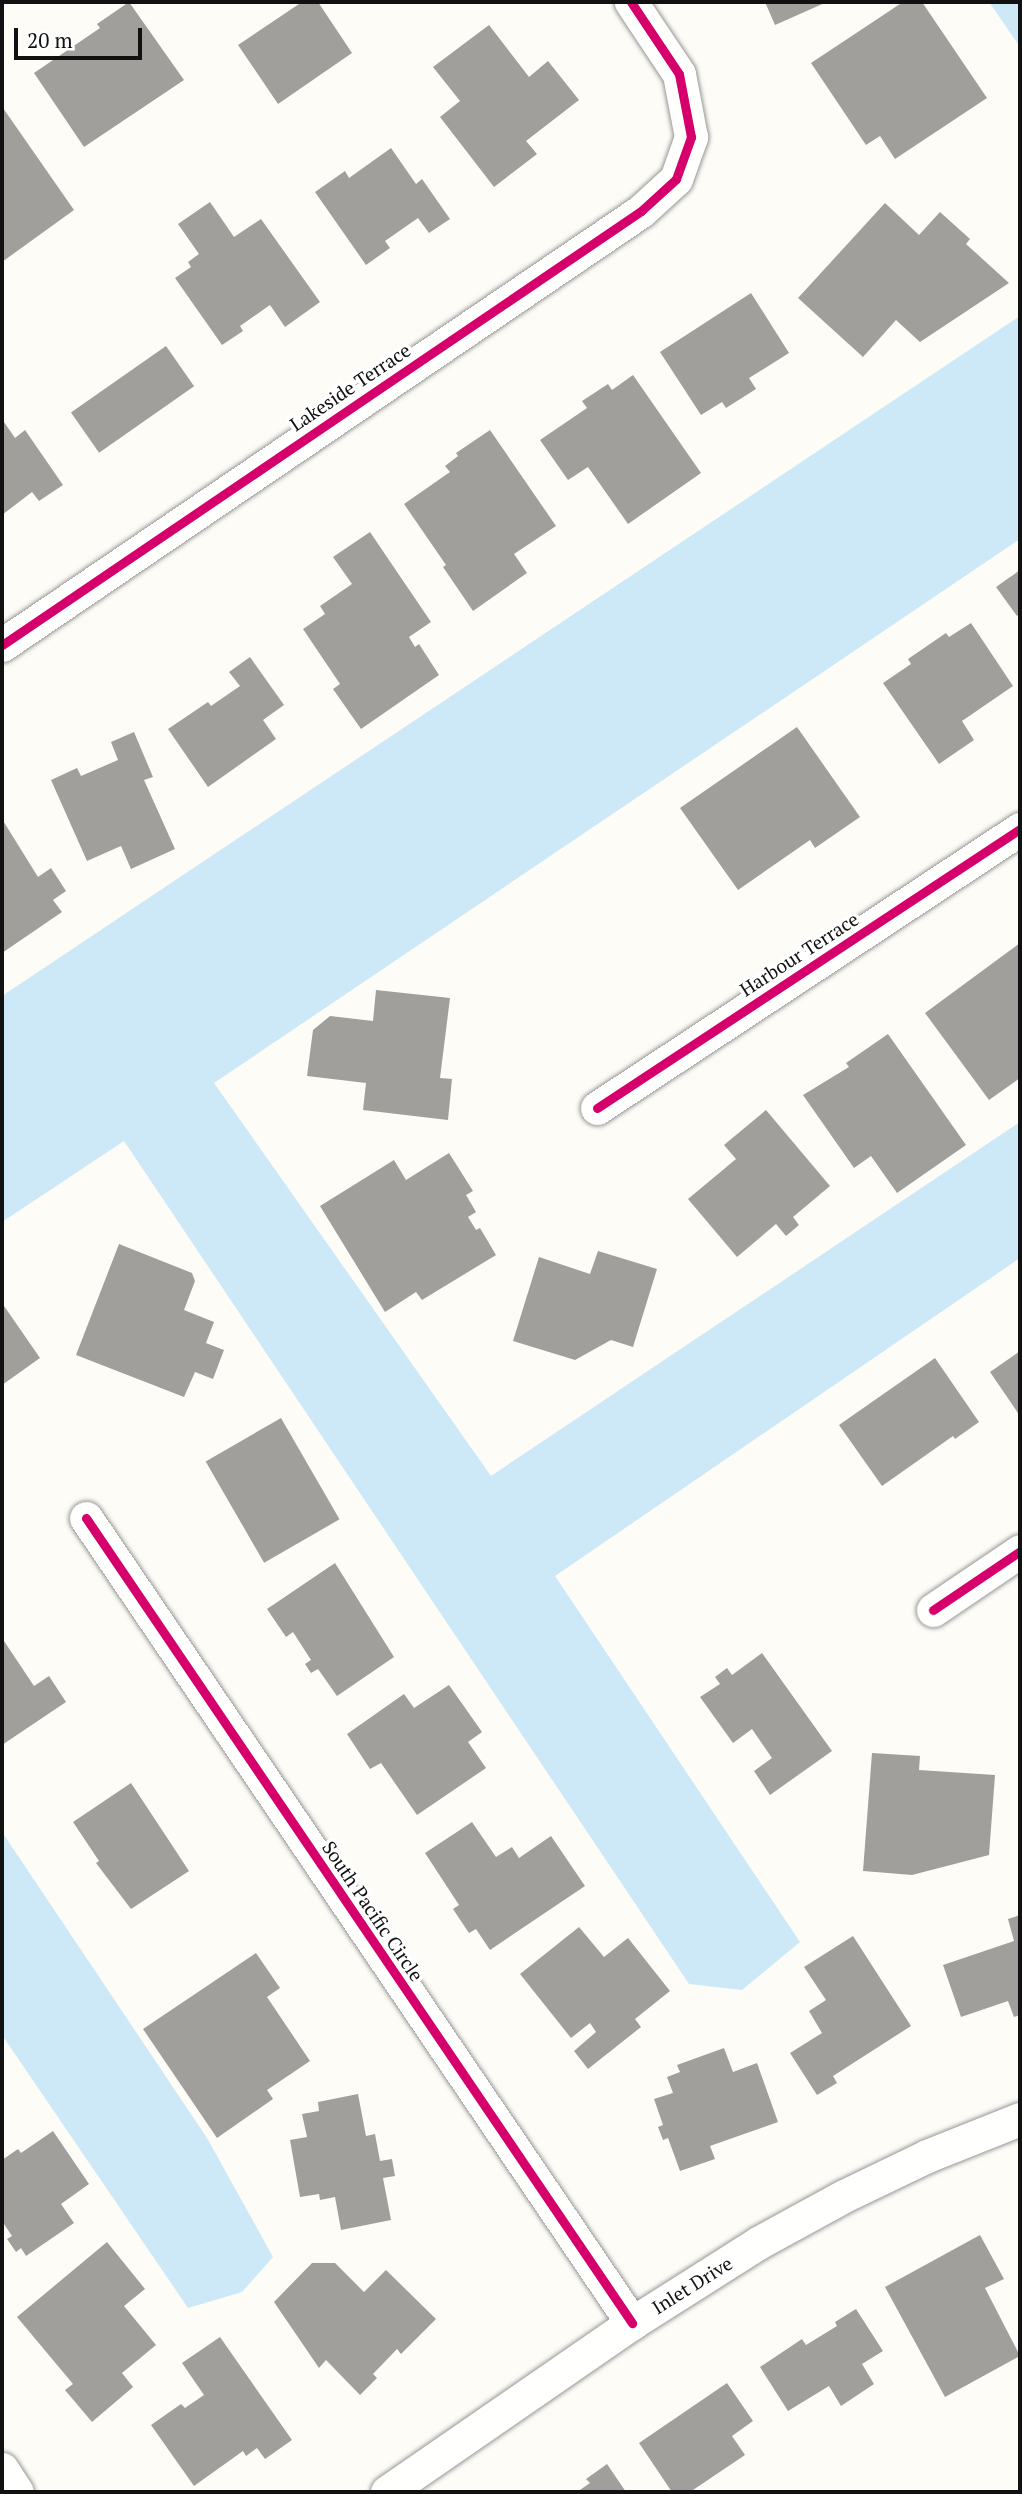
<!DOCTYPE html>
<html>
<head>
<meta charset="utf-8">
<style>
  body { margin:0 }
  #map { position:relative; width:1022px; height:2494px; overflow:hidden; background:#fdfcf7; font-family:"PT Serif",serif }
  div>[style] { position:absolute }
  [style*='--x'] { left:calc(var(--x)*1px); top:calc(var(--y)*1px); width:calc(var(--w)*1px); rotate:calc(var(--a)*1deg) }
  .water>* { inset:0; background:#cde8f7 }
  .building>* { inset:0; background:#a19f9c; transform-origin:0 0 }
  .roads { filter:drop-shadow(0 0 2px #979795) drop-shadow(0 0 2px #979795) }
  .street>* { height:33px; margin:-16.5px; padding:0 16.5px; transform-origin:16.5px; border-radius:16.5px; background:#fffffe }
  .cycleway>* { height:9px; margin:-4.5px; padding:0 4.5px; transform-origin:4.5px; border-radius:4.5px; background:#d6006c }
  span { translate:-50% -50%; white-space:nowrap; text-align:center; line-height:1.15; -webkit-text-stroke:7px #fff; paint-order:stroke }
  .street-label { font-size:19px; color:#111 }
  .frame { position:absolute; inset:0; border:4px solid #111; pointer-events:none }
  .scale { position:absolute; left:14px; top:28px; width:128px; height:32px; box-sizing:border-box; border:4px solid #111; border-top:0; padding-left:9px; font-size:21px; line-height:24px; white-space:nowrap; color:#111; -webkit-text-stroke:5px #fff; paint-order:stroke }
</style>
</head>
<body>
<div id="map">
  <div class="water">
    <div style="clip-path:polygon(989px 2px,1020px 2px,1020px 47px)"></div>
    <div style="clip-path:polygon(1020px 316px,1020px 539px,214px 1083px,491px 1476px,1020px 1122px,1020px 1258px,555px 1576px,800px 1942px,742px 1990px,689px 1984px,124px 1141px,2px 1222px,2px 996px)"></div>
    <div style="clip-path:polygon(2px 1832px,207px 2138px,273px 2257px,242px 2292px,188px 2308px,2px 2035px)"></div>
  </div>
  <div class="building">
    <div style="clip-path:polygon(129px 2px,184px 80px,84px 147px,34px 73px,100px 28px,97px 24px)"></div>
    <div style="clip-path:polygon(302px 2px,318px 2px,352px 53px,278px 104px,238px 45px)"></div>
    <div style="clip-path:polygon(765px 2px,827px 2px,775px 25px)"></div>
    <div style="clip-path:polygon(903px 2px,922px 2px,987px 98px,895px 159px,880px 136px,866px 145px,811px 63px)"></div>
    <div style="clip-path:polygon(489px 25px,529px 77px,548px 61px,579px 100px,526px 141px,537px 154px,494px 187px,440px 117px,460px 101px,433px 67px)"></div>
    <div style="clip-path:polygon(3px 108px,74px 210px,2px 262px,2px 109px)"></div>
    <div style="clip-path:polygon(391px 148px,416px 184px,422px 179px,450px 219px,429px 233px,418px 218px,385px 241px,390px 248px,366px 265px,315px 192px,345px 171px,349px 178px)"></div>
    <div style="clip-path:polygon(210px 202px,234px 237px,261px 219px,320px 302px,285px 327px,270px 305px,240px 326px,243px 331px,222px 345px,175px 278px,191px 267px,188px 262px,199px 254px,178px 224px)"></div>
    <div style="clip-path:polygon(885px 203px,919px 235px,940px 212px,970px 239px,966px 244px,1009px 283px,920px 342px,896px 320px,863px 357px,798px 298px)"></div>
    <div style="clip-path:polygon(751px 293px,789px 353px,749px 378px,756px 389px,726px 408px,722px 402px,701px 415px,660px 352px)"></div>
    <div style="left:166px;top:346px;width:49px;height:116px;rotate:55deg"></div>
    <div style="clip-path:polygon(633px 375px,701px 473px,628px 524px,588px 467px,568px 480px,540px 440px,587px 408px,582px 401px,608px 384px,612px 390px)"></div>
    <div style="clip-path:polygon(4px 422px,15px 438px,25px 430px,63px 485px,39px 501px,32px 492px,2px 515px)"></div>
    <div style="clip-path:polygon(490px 430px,556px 526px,514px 554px,527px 573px,473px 611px,443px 567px,446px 565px,404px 504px,450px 472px,445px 466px,458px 456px,456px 453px)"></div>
    <div style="clip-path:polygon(370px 532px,431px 622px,409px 637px,415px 647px,419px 644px,439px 675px,361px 729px,333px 689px,340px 684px,303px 629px,325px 614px,320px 606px,352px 584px,333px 557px)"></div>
    <div style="clip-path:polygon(1020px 570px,1020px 613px,1017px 616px,996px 587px)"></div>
    <div style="clip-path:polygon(971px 623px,1013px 686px,962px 721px,974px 740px,939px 764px,883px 683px,911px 664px,908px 659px,946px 633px,949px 637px)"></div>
    <div style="clip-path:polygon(250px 657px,284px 705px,263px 720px,276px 739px,208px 787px,168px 729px,208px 702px,211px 706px,240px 686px,229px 672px)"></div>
    <div style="clip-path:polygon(797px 727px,860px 817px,815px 848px,810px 840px,738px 890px,680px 808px)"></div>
    <div style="clip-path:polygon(134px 732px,153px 777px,144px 780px,175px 849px,131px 869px,121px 846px,87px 861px,51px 780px,77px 768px,81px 776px,118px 760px,111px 742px)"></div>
    <div style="clip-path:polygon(2px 819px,38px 877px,51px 868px,66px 891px,53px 900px,62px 912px,2px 953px)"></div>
    <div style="clip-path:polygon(1020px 943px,1020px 1078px,989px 1100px,925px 1013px)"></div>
    <div style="clip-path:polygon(376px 990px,450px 998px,440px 1078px,452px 1079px,448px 1120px,363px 1110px,366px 1083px,307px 1076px,313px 1030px,330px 1016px,373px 1021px)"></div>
    <div style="clip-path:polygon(888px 1034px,966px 1145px,897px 1193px,871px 1156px,854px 1168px,803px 1095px,849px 1067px,846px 1063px)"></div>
    <div style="clip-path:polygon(766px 1110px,830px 1186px,793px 1217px,799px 1225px,786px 1236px,776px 1224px,737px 1257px,688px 1199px,736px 1159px,724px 1145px)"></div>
    <div style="clip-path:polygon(449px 1153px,473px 1191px,466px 1195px,476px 1212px,468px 1217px,476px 1230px,480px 1228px,496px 1255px,422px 1300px,416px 1292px,385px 1312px,320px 1206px,394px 1160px,406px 1180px)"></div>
    <div style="clip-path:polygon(119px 1244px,192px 1273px,195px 1281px,184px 1310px,214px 1322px,206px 1343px,224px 1350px,213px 1379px,195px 1372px,184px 1397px,76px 1355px)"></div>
    <div style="clip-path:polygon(598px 1251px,657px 1269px,633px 1347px,611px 1340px,575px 1360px,513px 1341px,539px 1257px,590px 1274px)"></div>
    <div style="clip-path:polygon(2px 1303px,40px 1358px,2px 1385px)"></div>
    <div style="clip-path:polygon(1020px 1351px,1020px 1416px,990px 1372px)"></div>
    <div style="clip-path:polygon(935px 1358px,979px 1422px,955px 1439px,953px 1436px,882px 1486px,839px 1425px)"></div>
    <div style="left:281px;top:1418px;width:117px;height:87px;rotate:60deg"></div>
    <div style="clip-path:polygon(335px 1563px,394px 1657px,337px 1696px,318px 1669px,311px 1673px,305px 1664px,311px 1660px,293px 1632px,286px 1637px,267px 1609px)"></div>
    <div style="clip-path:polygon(2px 1638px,34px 1686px,49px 1676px,66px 1702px,2px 1745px)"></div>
    <div style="clip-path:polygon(762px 1653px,832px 1751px,770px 1795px,754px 1771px,772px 1758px,752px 1729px,733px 1743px,700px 1697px,720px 1684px,715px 1677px,727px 1668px,732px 1675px)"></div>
    <div style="clip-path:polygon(449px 1685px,482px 1732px,468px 1742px,486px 1768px,417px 1815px,381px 1763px,370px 1769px,347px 1734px,404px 1694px,414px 1708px)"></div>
    <div style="clip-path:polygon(872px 1753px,920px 1756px,919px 1770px,995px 1775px,989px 1855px,912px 1875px,863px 1871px)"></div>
    <div style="clip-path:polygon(131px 1783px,189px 1871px,131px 1909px,96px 1863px,99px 1861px,73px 1822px)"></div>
    <div style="clip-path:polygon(472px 1822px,496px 1857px,512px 1847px,519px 1858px,551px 1836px,585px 1886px,490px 1950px,476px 1929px,469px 1933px,453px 1909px,459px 1905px,425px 1853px)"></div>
    <div style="clip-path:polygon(1020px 1915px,1020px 2015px,1014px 2017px,1008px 2001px,961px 2017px,943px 1965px,1014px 1941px,1008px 1919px)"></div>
    <div style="clip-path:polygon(579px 1927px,604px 1957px,628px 1938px,670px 1991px,635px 2019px,641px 2027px,588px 2069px,574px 2051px,596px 2032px,590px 2023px,571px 2038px,520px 1974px)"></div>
    <div style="clip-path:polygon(853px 1936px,911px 2026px,833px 2076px,837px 2083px,817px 2095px,790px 2053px,822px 2033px,809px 2011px,826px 2000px,804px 1967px)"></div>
    <div style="clip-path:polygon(256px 1953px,280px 1988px,267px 1997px,310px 2061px,267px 2090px,273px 2099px,217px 2138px,143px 2029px)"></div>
    <div style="clip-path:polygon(724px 2048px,733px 2072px,757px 2063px,778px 2122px,710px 2146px,715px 2159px,680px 2171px,668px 2138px,663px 2140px,658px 2127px,663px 2125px,654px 2099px,673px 2093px,667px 2077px,680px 2072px,677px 2065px)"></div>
    <div style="clip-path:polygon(358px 2094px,366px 2136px,375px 2134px,380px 2161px,392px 2159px,395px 2176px,383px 2178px,391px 2220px,341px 2230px,335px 2197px,320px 2200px,319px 2194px,300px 2197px,290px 2140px,307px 2137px,302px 2114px,319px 2111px,318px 2102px)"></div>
    <div style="clip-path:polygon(53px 2131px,89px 2184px,61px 2204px,74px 2223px,26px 2256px,21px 2248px,16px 2252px,7px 2239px,12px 2236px,2px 2221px,2px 2160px,18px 2149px,21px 2153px)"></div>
    <div style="clip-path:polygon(980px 2235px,1004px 2279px,985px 2288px,1020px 2356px,945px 2397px,885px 2287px)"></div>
    <div style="clip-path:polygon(107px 2242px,145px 2289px,124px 2306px,156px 2345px,122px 2373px,133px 2387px,92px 2422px,65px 2390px,73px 2384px,17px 2317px)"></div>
    <div style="clip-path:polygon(312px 2263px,335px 2263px,364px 2292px,386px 2270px,436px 2319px,401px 2354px,397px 2349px,373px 2374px,377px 2378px,360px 2395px,326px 2360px,319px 2368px,274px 2302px)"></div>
    <div style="clip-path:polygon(856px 2309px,883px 2351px,862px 2364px,874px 2384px,841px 2406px,829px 2386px,788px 2411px,760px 2367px,802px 2339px,806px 2345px,837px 2326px,835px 2322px)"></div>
    <div style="clip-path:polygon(220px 2337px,292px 2440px,265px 2459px,257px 2448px,246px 2456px,243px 2451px,194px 2486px,151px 2425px,181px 2404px,185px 2408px,204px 2395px,182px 2363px)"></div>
    <div style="clip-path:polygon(727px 2383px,753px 2421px,732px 2436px,745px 2455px,690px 2492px,672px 2492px,639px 2443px)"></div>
    <div style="clip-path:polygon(607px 2464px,626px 2492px,577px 2492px,590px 2483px,586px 2479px)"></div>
  </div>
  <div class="roads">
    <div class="street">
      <div style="--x:2;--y:645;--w:772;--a:-34.18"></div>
      <div style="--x:641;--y:211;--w:47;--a:-42.4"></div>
      <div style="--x:676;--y:179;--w:45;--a:-70.3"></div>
      <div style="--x:691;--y:137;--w:64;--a:-100.8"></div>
      <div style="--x:679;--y:74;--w:87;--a:-123.7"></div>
      <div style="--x:597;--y:1108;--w:507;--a:-33.41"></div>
      <div style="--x:86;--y:1518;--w:973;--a:55.85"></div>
      <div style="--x:933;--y:1610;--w:105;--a:-34.1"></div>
      <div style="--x:2;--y:2469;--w:27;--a:57"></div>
      <div style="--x:387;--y:2492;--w:298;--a:-34.6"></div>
      <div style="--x:632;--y:2323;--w:149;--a:-32.4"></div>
      <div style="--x:758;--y:2243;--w:98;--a:-28.7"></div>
      <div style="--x:844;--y:2196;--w:92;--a:-25.7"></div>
      <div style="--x:927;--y:2156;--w:100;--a:-21.7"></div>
    </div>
  </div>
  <div class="cycleway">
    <div style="--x:2;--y:645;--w:772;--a:-34.18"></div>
    <div style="--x:641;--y:211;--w:47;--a:-42.4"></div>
    <div style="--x:676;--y:179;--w:45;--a:-70.3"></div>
    <div style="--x:691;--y:137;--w:64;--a:-100.8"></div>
    <div style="--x:679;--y:74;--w:87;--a:-123.7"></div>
    <div style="--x:597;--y:1108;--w:507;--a:-33.41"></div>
    <div style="--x:86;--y:1518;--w:973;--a:55.85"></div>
    <div style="--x:933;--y:1610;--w:105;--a:-34.1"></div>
  </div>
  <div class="street-label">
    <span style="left:350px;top:387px;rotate:-34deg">Lakeside Terrace</span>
    <span style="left:799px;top:954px;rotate:-33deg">Harbour Terrace</span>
    <span style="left:373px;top:1911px;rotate:56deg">South Pacific Circle</span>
    <span style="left:692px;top:2285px;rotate:-32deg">Inlet Drive</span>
  </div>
  <div class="frame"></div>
  <div class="scale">20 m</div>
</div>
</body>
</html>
